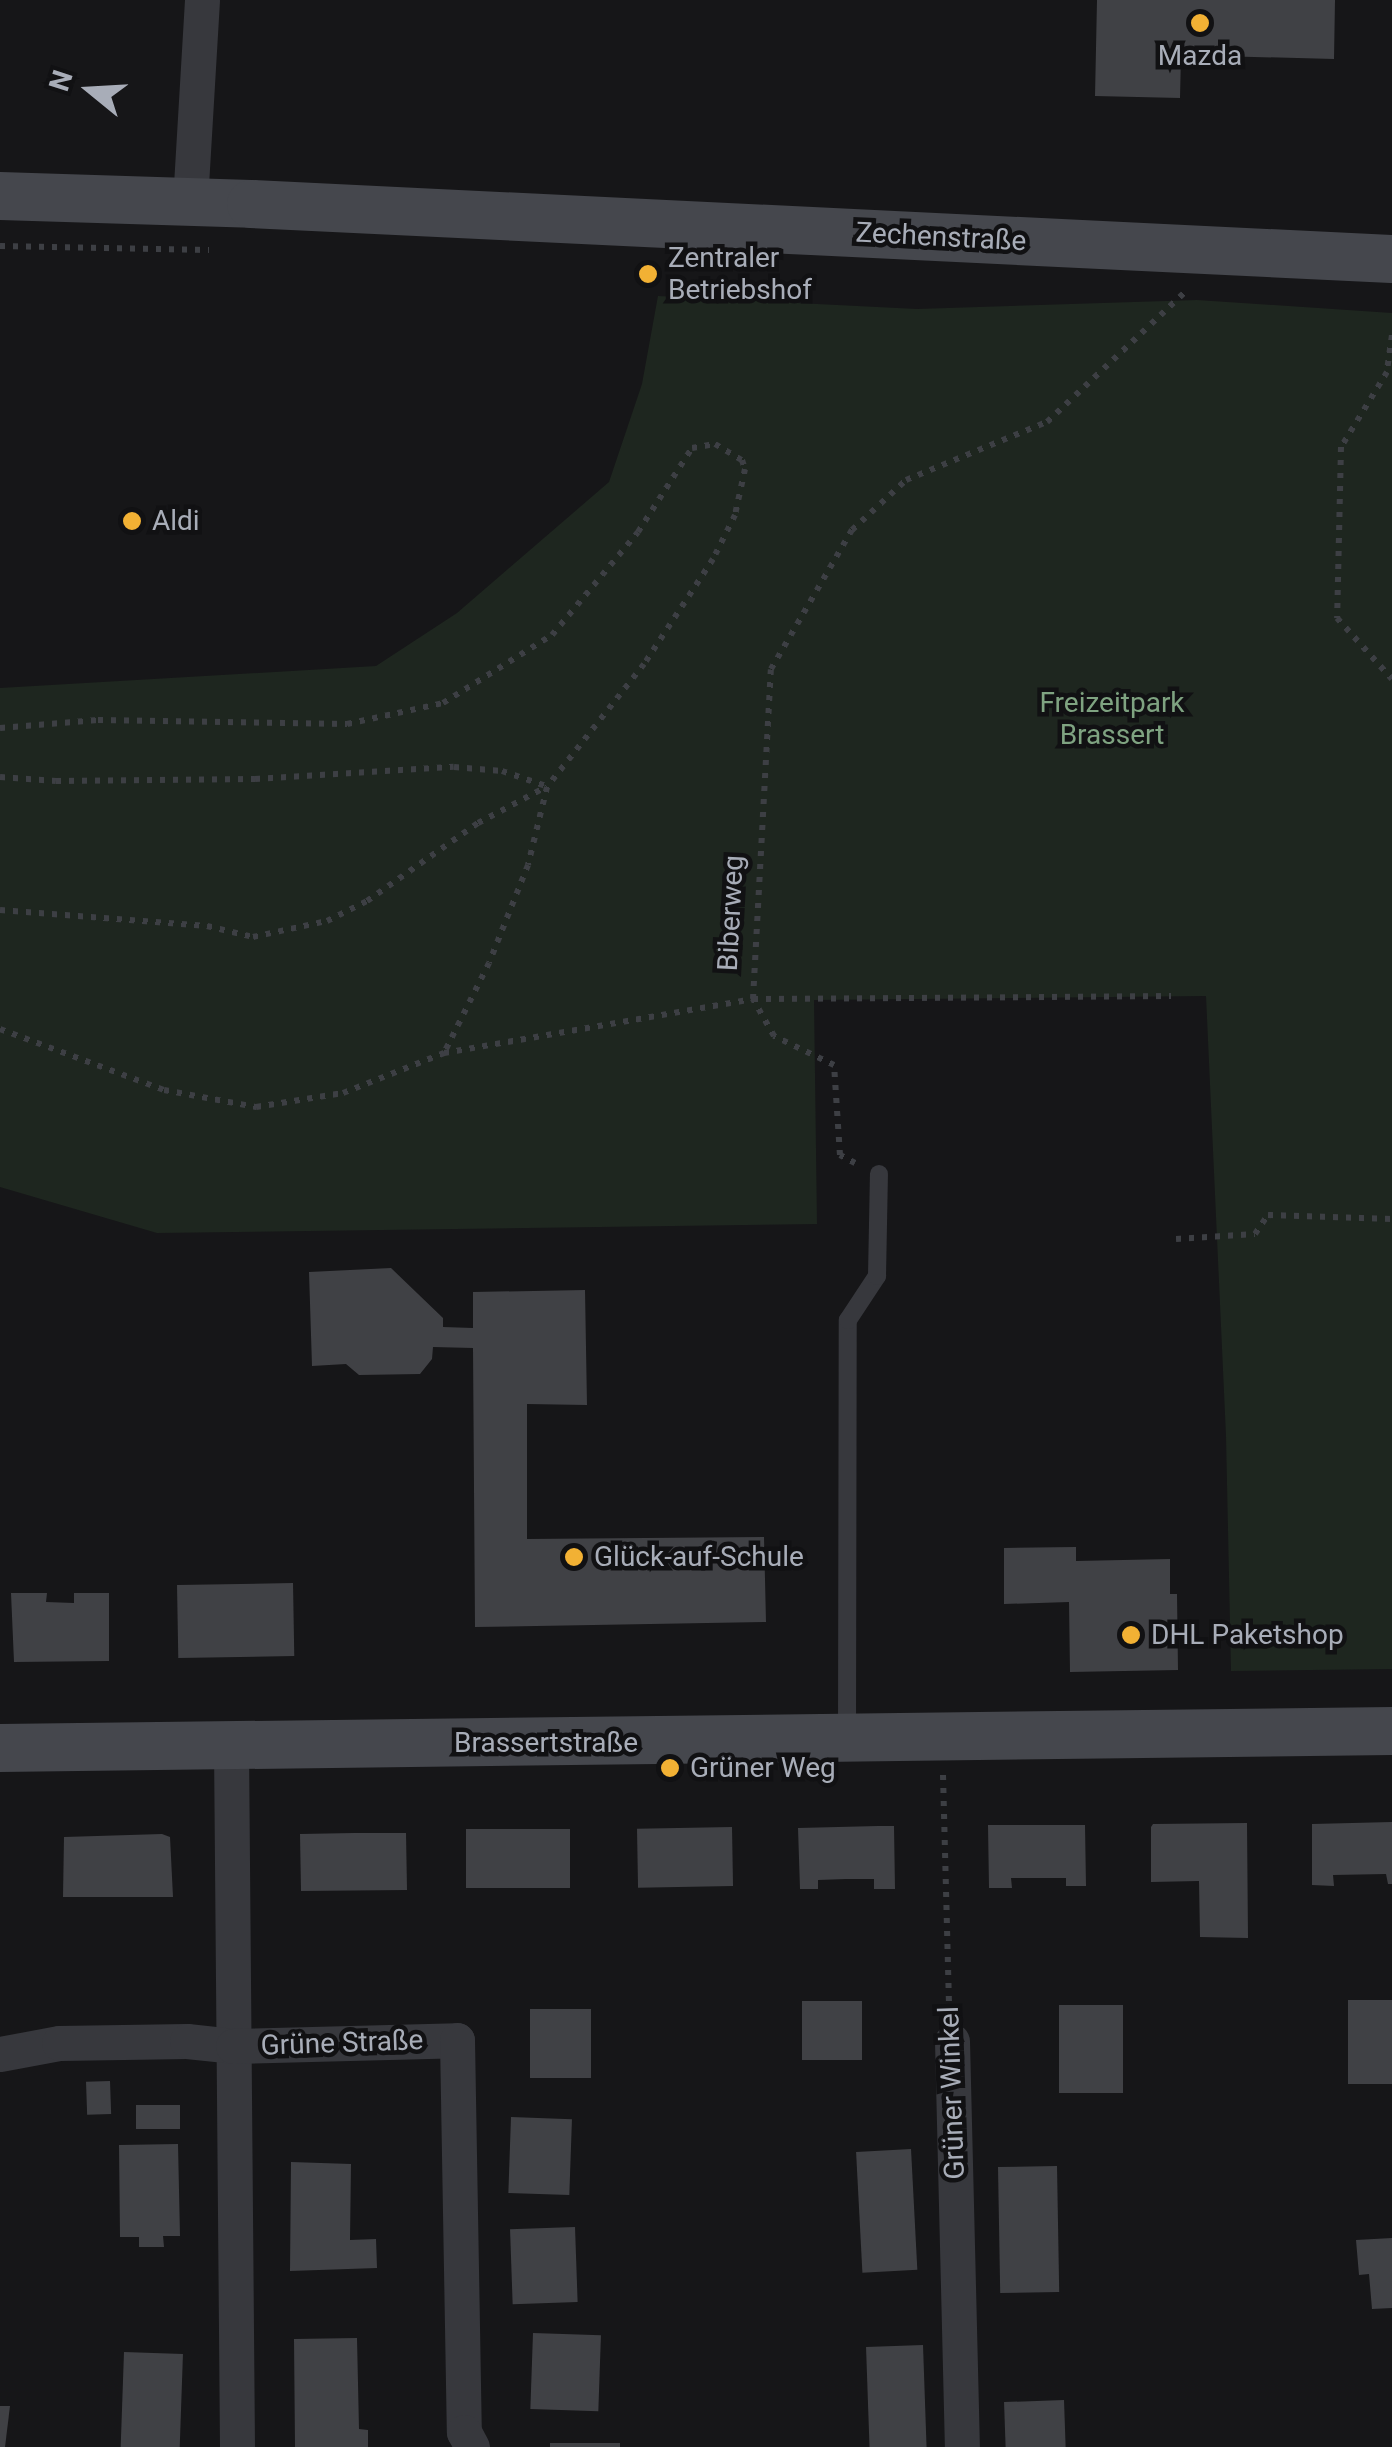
<!DOCTYPE html>
<html>
<head>
<meta charset="utf-8">
<style>
  body { margin:0 }
  #map { position:relative; width:1392px; height:2447px; overflow:hidden; background:#161618; font-family:Roboto,sans-serif }
  div>[style] { position:absolute }
  [style*='--x'] { left:calc(var(--x)*1px); top:calc(var(--y)*1px); width:calc(var(--w)*1px); rotate:calc(var(--a)*1deg) }
  .green>* { inset:0; background:#1e261f }
  .building>* { inset:0; background:#404145; transform-origin:0 0 }
  .path>* { height:6px; margin-top:-3px; transform-origin:0; background:repeating-linear-gradient(90deg,#3d3f44 0 5px,transparent 0 13px) }
  .lane>* { height:18px; margin:-9px; padding:0 9px; transform-origin:9px; border-radius:9px; background:#37383d }
  .street>* { height:35px; margin:-17.5px; padding:0 17.5px; transform-origin:17.5px; border-radius:17.5px; background:#37383d }
  .secondary>* { height:48px; margin:-24px; padding:0 24px; transform-origin:24px; border-radius:24px; background:#45474d }
  .dots>* { width:28px; height:28px; translate:-50% -50%; box-sizing:border-box; border:5px solid #111113; border-radius:50% }
  span { translate:-50% -50%; white-space:nowrap; text-align:center; line-height:1.15; -webkit-text-stroke:9px #111113; paint-order:stroke }
  .poi-label { font-size:28px; color:#a8adb8 }
  .left { translate:0 -50%; text-align:left }
  .street-label { font-size:28px; color:#a8adb8 }
  .park-label { font-size:28px; color:#7fa381 }
  .north { position:absolute; left:40px; top:40px; width:100px; height:100px; -webkit-text-stroke:8px #111113; paint-order:stroke; rotate:288deg; font-size:28px; font-weight:700; line-height:40px; text-align:center; color:#a8adb8 }
  .north::after { content:''; display:block; margin:auto; width:35px; height:45px; background:#a8adb8; clip-path:polygon(50% 0,100% 100%,50% 72%,0 100%) }
</style>
</head>
<body>
<div id="map">
  <div class="green">
    <div style="clip-path:polygon(658px 296px,917px 309px,1197px 300px,1392px 313px,1392px 1669px,1231px 1671px,1226px 1436px,1206px 996px,814px 1000px,817px 1224px,157px 1233px,0 1187px,0 688px,376px 666px,457px 613px,609px 482px,642px 384px)"></div>
  </div>
  <div class="building">
    <div style="clip-path:polygon(1097px 0,1335px 0,1334px 59px,1181px 55px,1180px 98px,1095px 96px)"></div>
    <div style="clip-path:polygon(391px 1268px,443px 1318px,443px 1327px,473px 1328px,473px 1292px,585px 1290px,587px 1405px,527px 1404px,527px 1539px,764px 1537px,766px 1622px,475px 1627px,473px 1348px,433px 1347px,432px 1359px,420px 1374px,359px 1375px,346px 1364px,312px 1366px,309px 1272px)"></div>
    <div style="clip-path:polygon(1076px 1547px,1076px 1561px,1170px 1559px,1170px 1594px,1177px 1594px,1178px 1670px,1070px 1672px,1069px 1602px,1004px 1604px,1004px 1548px)"></div>
    <div style="left:293px;top:1583px;width:73px;height:116px;rotate:89deg"></div>
    <div style="clip-path:polygon(11px 1593px,47px 1593px,46px 1602px,74px 1603px,74px 1593px,109px 1593px,109px 1661px,14px 1662px)"></div>
    <div style="clip-path:polygon(1392px 1822px,1392px 1884px,1388px 1884px,1386px 1874px,1333px 1875px,1334px 1886px,1312px 1885px,1312px 1824px)"></div>
    <div style="clip-path:polygon(1247px 1823px,1248px 1938px,1200px 1937px,1199px 1881px,1151px 1882px,1151px 1827px,1153px 1824px)"></div>
    <div style="clip-path:polygon(988px 1825px,1085px 1825px,1086px 1886px,1066px 1886px,1066px 1878px,1011px 1878px,1012px 1888px,989px 1888px)"></div>
    <div style="clip-path:polygon(878px 1826px,894px 1826px,895px 1889px,874px 1889px,874px 1879px,846px 1879px,818px 1880px,818px 1889px,800px 1889px,798px 1828px)"></div>
    <div style="left:732px;top:1827px;width:59px;height:95px;rotate:89deg"></div>
    <div style="left:570px;top:1829px;width:59px;height:104px;rotate:90deg"></div>
    <div style="clip-path:polygon(354px 1833px,406px 1833px,407px 1890px,301px 1891px,300px 1834px)"></div>
    <div style="clip-path:polygon(162px 1834px,170px 1837px,173px 1897px,63px 1897px,64px 1837px)"></div>
    <div style="left:1348px;top:2000px;width:44px;height:84px"></div>
    <div style="left:802px;top:2001px;width:60px;height:59px"></div>
    <div style="left:1059px;top:2005px;width:64px;height:88px"></div>
    <div style="left:530px;top:2009px;width:61px;height:69px"></div>
    <div style="left:110px;top:2081px;width:33px;height:24px;rotate:88deg"></div>
    <div style="left:180px;top:2105px;width:24px;height:44px;rotate:90deg"></div>
    <div style="left:511px;top:2117px;width:61px;height:76px;rotate:2deg"></div>
    <div style="clip-path:polygon(178px 2144px,180px 2236px,163px 2236px,164px 2247px,139px 2247px,139px 2237px,120px 2237px,119px 2145px)"></div>
    <div style="left:911px;top:2149px;width:121px;height:55px;rotate:87deg"></div>
    <div style="clip-path:polygon(291px 2162px,351px 2164px,350px 2240px,376px 2239px,377px 2268px,290px 2271px)"></div>
    <div style="left:1057px;top:2166px;width:126px;height:59px;rotate:89deg"></div>
    <div style="left:575px;top:2227px;width:75px;height:65px;rotate:88deg"></div>
    <div style="clip-path:polygon(1392px 2238px,1392px 2308px,1372px 2309px,1369px 2274px,1359px 2275px,1356px 2240px)"></div>
    <div style="left:533px;top:2333px;width:68px;height:76px;rotate:2deg"></div>
    <div style="clip-path:polygon(357px 2338px,359px 2429px,368px 2430px,368px 2447px,295px 2447px,294px 2339px)"></div>
    <div style="left:923px;top:2345px;width:102px;height:57px;rotate:88deg"></div>
    <div style="left:124px;top:2352px;width:59px;height:95px;rotate:2deg"></div>
    <div style="left:1064px;top:2400px;width:47px;height:60px;rotate:88deg"></div>
    <div style="clip-path:polygon(0 2406px,10px 2406px,5px 2447px,0 2447px)"></div>
    <div style="left:550px;top:2443px;width:70px;height:4px"></div>
  </div>
  <div class="path">
    <div style="--x:0;--y:246;--w:209;--a:1.1"></div>
    <div style="--x:1392;--y:335;--w:37;--a:98"></div>
    <div style="--x:1387;--y:372;--w:88;--a:121.5"></div>
    <div style="--x:1341;--y:447;--w:171;--a:91.3"></div>
    <div style="--x:1337;--y:618;--w:82;--a:48"></div>
    <div style="--x:0;--y:728;--w:98;--a:-4.7"></div>
    <div style="--x:98;--y:720;--w:249;--a:0.9"></div>
    <div style="--x:347;--y:724;--w:98;--a:-12.3"></div>
    <div style="--x:443;--y:703;--w:128;--a:-32"></div>
    <div style="--x:552;--y:635;--w:134;--a:-50.1"></div>
    <div style="--x:638;--y:532;--w:100;--a:-57.3"></div>
    <div style="--x:692;--y:448;--w:23;--a:-10"></div>
    <div style="--x:715;--y:444;--w:31;--a:31"></div>
    <div style="--x:742;--y:460;--w:9;--a:72"></div>
    <div style="--x:745;--y:469;--w:47;--a:102.3"></div>
    <div style="--x:735;--y:515;--w:49;--a:116.6"></div>
    <div style="--x:713;--y:559;--w:126;--a:123.3"></div>
    <div style="--x:644;--y:664;--w:157;--a:128.3"></div>
    <div style="--x:547;--y:787;--w:80;--a:103.7"></div>
    <div style="--x:528;--y:865;--w:105;--a:111.7"></div>
    <div style="--x:489;--y:963;--w:101;--a:116.6"></div>
    <div style="--x:0;--y:777;--w:56;--a:4.1"></div>
    <div style="--x:56;--y:781;--w:199;--a:-0.6"></div>
    <div style="--x:255;--y:779;--w:199;--a:-3.5"></div>
    <div style="--x:454;--y:767;--w:48;--a:4.8"></div>
    <div style="--x:502;--y:771;--w:46;--a:18.8"></div>
    <div style="--x:0;--y:910;--w:208;--a:4.4"></div>
    <div style="--x:207;--y:926;--w:47;--a:13.4"></div>
    <div style="--x:253;--y:937;--w:76;--a:-12.2"></div>
    <div style="--x:327;--y:921;--w:45;--a:-26.6"></div>
    <div style="--x:367;--y:901;--w:136;--a:-35.1"></div>
    <div style="--x:478;--y:823;--w:77;--a:-27.9"></div>
    <div style="--x:0;--y:1029;--w:175;--a:20.4"></div>
    <div style="--x:164;--y:1090;--w:94;--a:10.5"></div>
    <div style="--x:256;--y:1107;--w:88;--a:-9.1"></div>
    <div style="--x:343;--y:1093;--w:109;--a:-21.6"></div>
    <div style="--x:444;--y:1053;--w:314;--a:-9.9"></div>
    <div style="--x:753;--y:999;--w:418;--a:-0.4"></div>
    <div style="--x:855;--y:1163;--w:17;--a:-152"></div>
    <div style="--x:840;--y:1155;--w:90;--a:-93.8"></div>
    <div style="--x:834;--y:1065;--w:67;--a:-154.2"></div>
    <div style="--x:774;--y:1036;--w:43;--a:-119.6"></div>
    <div style="--x:753;--y:999;--w:330;--a:-86.9"></div>
    <div style="--x:771;--y:669;--w:161;--a:-59.8"></div>
    <div style="--x:852;--y:530;--w:74;--a:-42.8"></div>
    <div style="--x:906;--y:480;--w:152;--a:-22.4"></div>
    <div style="--x:1047;--y:422;--w:190;--a:-43.3"></div>
    <div style="--x:1176;--y:1239;--w:79;--a:-3.6"></div>
    <div style="--x:1255;--y:1234;--w:23;--a:-56"></div>
    <div style="--x:1268;--y:1215;--w:124;--a:1.8"></div>
    <div style="--x:943;--y:1775;--w:233;--a:88.5"></div>
  </div>
  <div class="lane">
    <div style="--x:847;--y:1735;--w:415;--a:-89.9"></div>
    <div style="--x:848;--y:1320;--w:53;--a:-56.6"></div>
    <div style="--x:877;--y:1276;--w:102;--a:-88.9"></div>
  </div>
  <div class="street">
    <div style="--x:190;--y:202;--w:202;--a:-86.6"></div>
    <div style="--x:231;--y:1746;--w:701;--a:89.51"></div>
    <div style="--x:952;--y:2041;--w:406;--a:88.6"></div>
    <div style="--x:0;--y:2054;--w:60;--a:-10.6"></div>
    <div style="--x:59;--y:2043;--w:128;--a:-0.9"></div>
    <div style="--x:187;--y:2041;--w:46;--a:6.2"></div>
    <div style="--x:233;--y:2046;--w:224;--a:-1.5"></div>
    <div style="--x:457;--y:2040;--w:392;--a:89"></div>
    <div style="--x:464;--y:2432;--w:17;--a:62"></div>
  </div>
  <div class="secondary">
    <div style="--x:0;--y:196;--w:251;--a:1.8"></div>
    <div style="--x:251;--y:204;--w:1142;--a:2.76"></div>
    <div style="--x:0;--y:1748;--w:1392;--a:-0.7"></div>
  </div>
  <div class="dots">
    <div style="left:1200px;top:23px;background:#f2b134"></div>
    <div style="left:648px;top:274px;background:#f2b134"></div>
    <div style="left:132px;top:521px;background:#f2b134"></div>
    <div style="left:574px;top:1557px;background:#f2b134"></div>
    <div style="left:1131px;top:1635px;background:#f2b134"></div>
    <div style="left:670px;top:1768px;background:#f2b134"></div>
  </div>
  <div class="poi-label">
    <span style="left:1200px;top:56px">Mazda</span>
    <span class="left" style="left:668px;top:274px">Zentraler<br>Betriebshof</span>
    <span class="left" style="left:152px;top:521px">Aldi</span>
    <span class="left" style="left:594px;top:1557px">Glück-auf-Schule</span>
    <span class="left" style="left:1151px;top:1635px">DHL Paketshop</span>
    <span class="left" style="left:690px;top:1768px">Grüner Weg</span>
  </div>
  <div class="street-label">
    <span style="left:941px;top:237px;rotate:3deg">Zechenstraße</span>
    <span style="left:731px;top:913px;rotate:-87deg">Biberweg</span>
    <span style="left:546px;top:1743px">Brassertstraße</span>
    <span style="left:342px;top:2043px;rotate:-2deg">Grüne Straße</span>
    <span style="left:952px;top:2093px;rotate:-92deg">Grüner Winkel</span>
  </div>
  <div class="park-label">
    <span style="left:1112px;top:719px">Freizeitpark<br>Brassert</span>
  </div>
  <div class="north">N</div>
</div>
</body>
</html>
